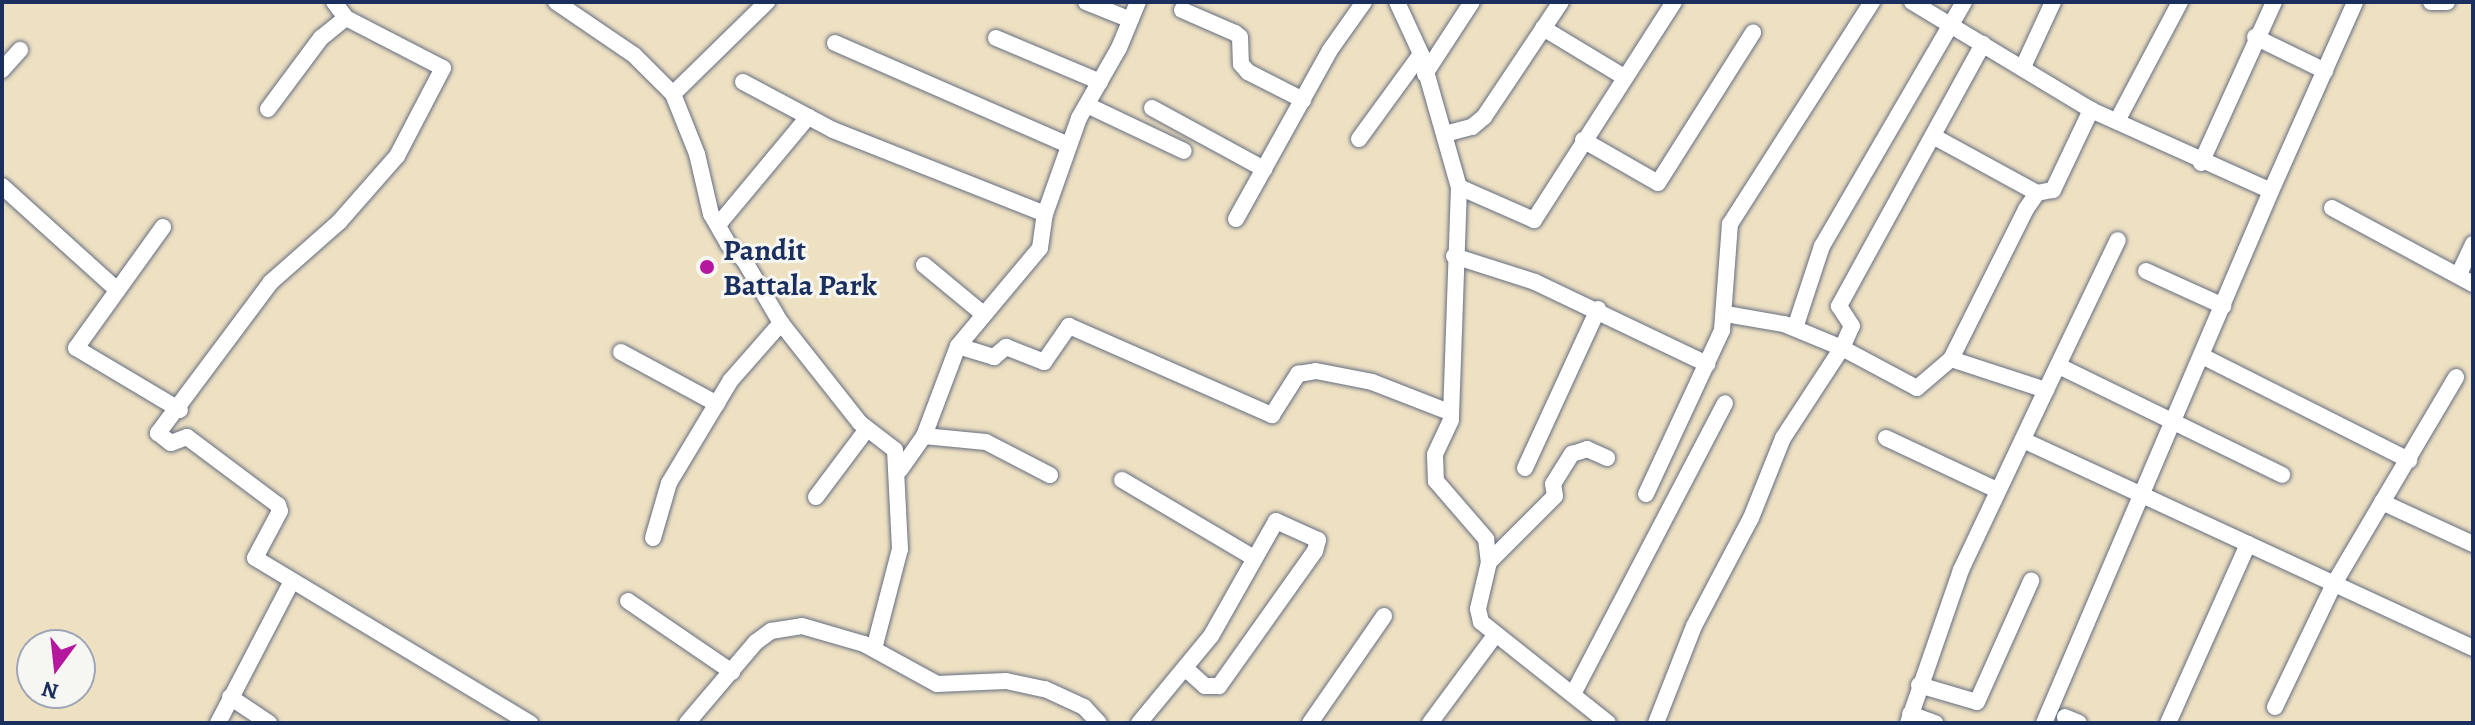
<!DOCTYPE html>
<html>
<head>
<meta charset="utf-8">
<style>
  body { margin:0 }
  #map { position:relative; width:2475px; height:725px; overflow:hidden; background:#eee1c2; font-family:Alegreya,serif }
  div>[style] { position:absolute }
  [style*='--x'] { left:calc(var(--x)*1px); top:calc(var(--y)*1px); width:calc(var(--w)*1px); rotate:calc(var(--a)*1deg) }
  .roads { filter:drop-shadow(0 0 2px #656d81) drop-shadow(0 0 2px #656d81) }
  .minor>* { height:16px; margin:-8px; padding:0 8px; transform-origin:8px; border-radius:8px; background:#fff }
  .dots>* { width:22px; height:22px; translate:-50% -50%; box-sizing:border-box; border:4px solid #f6f6f2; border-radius:50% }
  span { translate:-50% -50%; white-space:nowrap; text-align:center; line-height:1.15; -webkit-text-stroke:6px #f6f6f2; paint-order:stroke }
  .poi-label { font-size:30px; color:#1b2f5e; font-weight:700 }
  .left { translate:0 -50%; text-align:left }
  .frame { position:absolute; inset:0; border:4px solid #1b2f5e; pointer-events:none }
  .north { position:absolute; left:16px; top:629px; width:80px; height:80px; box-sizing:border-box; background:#f6f6f2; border:2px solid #9ea6b7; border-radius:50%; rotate:195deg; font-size:22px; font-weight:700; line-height:32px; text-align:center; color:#1b2f5e }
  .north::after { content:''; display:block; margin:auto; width:28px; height:36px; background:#b5179e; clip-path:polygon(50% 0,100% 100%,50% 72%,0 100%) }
</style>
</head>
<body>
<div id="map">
  <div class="roads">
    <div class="minor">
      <div style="--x:334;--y:2;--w:20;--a:53"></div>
      <div style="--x:346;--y:18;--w:109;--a:27.3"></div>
      <div style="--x:443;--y:68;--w:99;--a:117.6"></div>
      <div style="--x:397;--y:156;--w:88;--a:131.3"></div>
      <div style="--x:339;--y:222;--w:91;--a:138.6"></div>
      <div style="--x:271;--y:282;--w:189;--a:126.8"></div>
      <div style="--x:158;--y:433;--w:16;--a:38"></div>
      <div style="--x:171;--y:443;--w:17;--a:-21"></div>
      <div style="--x:187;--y:437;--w:114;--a:36.8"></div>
      <div style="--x:278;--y:505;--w:6;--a:72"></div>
      <div style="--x:280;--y:511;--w:53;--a:118"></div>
      <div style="--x:255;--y:558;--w:321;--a:31"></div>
      <div style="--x:556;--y:2;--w:94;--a:34.2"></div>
      <div style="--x:634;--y:55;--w:55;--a:45"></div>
      <div style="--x:673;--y:94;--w:65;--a:68.2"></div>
      <div style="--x:697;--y:154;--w:62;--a:76.9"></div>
      <div style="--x:711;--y:214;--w:34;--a:60"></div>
      <div style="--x:728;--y:244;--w:23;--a:45"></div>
      <div style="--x:744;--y:260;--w:73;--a:59.6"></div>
      <div style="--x:781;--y:323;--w:127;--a:51.7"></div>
      <div style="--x:860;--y:423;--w:44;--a:37.6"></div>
      <div style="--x:895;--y:450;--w:99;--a:87.1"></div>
      <div style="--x:900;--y:549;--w:103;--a:104.6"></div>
      <div style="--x:1086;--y:2;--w:48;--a:21.8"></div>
      <div style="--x:1397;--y:2;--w:57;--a:65.2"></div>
      <div style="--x:1421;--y:54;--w:138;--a:74.1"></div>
      <div style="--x:1459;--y:187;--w:233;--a:92"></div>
      <div style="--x:1451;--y:420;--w:38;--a:115"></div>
      <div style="--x:1435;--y:455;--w:26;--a:88"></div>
      <div style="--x:1436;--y:481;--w:77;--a:49.2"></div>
      <div style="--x:1486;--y:539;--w:23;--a:83"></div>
      <div style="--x:1489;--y:562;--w:48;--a:103.2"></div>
      <div style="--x:1478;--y:609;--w:13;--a:77"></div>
      <div style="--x:1481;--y:622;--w:162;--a:38.5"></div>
      <div style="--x:1912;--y:2;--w:209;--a:31.1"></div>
      <div style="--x:2091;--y:110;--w:197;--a:24.2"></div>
      <div style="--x:2271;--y:191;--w:578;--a:113.11"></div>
      <div style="--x:2431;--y:2;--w:16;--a:0"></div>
      <div style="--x:1182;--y:10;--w:58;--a:23.5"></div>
      <div style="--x:1235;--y:33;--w:6;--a:39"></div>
      <div style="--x:1240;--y:37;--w:27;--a:88"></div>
      <div style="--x:1241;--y:64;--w:11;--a:49"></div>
      <div style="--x:1248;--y:72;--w:62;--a:27"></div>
      <div style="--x:1543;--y:28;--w:95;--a:31.2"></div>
      <div style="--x:2255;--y:37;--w:78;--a:25.9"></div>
      <div style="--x:996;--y:38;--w:113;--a:22.9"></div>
      <div style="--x:835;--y:43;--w:255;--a:23.6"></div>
      <div style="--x:2023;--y:67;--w:72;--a:-65.2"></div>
      <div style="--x:2;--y:70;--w:27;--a:-48"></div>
      <div style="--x:1425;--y:74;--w:86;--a:-56.9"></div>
      <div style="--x:743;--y:82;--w:102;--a:28.1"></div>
      <div style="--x:833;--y:130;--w:228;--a:21.6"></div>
      <div style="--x:1045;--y:214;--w:102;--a:-70.5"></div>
      <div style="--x:1079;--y:118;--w:81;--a:-60.3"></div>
      <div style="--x:1119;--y:48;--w:50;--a:-67.6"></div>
      <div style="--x:673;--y:94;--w:132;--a:-44.4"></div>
      <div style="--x:1087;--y:105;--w:107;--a:25.4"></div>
      <div style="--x:1152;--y:108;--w:128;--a:28.6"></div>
      <div style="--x:268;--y:109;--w:89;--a:-53.3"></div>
      <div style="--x:321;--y:38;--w:32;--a:-39"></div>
      <div style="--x:2117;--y:121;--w:135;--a:-62.1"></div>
      <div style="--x:1445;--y:134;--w:28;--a:-15"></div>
      <div style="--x:1472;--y:127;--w:16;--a:-40"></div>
      <div style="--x:1484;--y:117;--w:138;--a:-56.2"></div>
      <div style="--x:1933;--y:136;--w:119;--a:28.7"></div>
      <div style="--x:1359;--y:139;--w:105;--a:-53.9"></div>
      <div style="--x:1583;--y:140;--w:86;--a:29.8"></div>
      <div style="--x:1658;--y:183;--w:178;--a:-57.7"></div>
      <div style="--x:2201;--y:163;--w:177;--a:-65.6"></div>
      <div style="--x:2;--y:186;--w:155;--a:42.1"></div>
      <div style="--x:1459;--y:187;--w:82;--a:23.7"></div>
      <div style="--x:1534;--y:220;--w:259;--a:-57.3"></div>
      <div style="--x:2271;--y:191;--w:207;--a:-66"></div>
      <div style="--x:2332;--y:208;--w:160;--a:28.3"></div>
      <div style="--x:1236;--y:219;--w:193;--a:-60.9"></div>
      <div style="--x:1330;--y:50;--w:59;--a:-54.7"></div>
      <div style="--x:718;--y:225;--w:141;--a:-50.2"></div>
      <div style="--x:163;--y:227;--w:149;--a:125.7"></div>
      <div style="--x:76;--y:348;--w:121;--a:30.8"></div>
      <div style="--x:1454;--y:256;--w:85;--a:17.8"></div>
      <div style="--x:1535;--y:282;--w:191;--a:25.5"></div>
      <div style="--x:924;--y:265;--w:75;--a:39.6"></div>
      <div style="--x:2146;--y:271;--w:85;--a:24.4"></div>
      <div style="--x:2459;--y:274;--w:33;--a:-65"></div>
      <div style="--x:1726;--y:314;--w:59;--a:9.8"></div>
      <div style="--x:1784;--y:324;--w:63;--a:22.5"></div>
      <div style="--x:1842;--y:348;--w:24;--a:-66"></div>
      <div style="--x:1852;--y:326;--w:24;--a:-123"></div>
      <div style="--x:1839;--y:306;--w:299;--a:-61.2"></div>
      <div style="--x:1795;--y:328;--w:86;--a:-71.8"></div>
      <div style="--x:1822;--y:246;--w:282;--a:-59.8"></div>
      <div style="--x:958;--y:346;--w:38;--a:17"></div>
      <div style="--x:994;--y:357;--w:16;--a:-40"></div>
      <div style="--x:1006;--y:347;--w:41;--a:21.5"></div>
      <div style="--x:1044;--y:362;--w:44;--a:-55.2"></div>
      <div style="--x:1069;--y:326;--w:222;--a:23.7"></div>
      <div style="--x:1272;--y:415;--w:49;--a:-57.6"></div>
      <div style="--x:1298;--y:374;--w:18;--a:-9"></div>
      <div style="--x:1316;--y:371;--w:57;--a:11.1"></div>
      <div style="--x:1372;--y:382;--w:83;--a:21.3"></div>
      <div style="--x:621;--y:352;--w:109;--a:28.4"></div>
      <div style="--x:2202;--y:356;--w:232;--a:26.7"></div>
      <div style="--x:1951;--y:359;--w:168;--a:-63.4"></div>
      <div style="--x:2026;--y:209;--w:19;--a:-55"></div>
      <div style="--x:2037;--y:193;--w:16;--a:-11"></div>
      <div style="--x:2053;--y:190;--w:89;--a:-64.6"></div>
      <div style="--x:2061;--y:367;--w:246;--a:26"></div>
      <div style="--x:2046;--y:390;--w:166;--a:-64.4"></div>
      <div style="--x:924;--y:436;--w:62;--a:5.5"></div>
      <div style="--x:986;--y:442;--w:72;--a:27.3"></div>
      <div style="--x:1886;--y:438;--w:123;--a:25.1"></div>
      <div style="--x:2023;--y:440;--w:248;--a:24.8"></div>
      <div style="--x:1525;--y:468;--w:175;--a:-65.3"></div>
      <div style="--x:900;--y:470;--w:42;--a:-54.8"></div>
      <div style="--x:924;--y:436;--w:96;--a:-69.3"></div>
      <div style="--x:958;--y:346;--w:128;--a:-50.1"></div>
      <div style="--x:1040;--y:248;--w:34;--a:-82"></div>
      <div style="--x:1122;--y:480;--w:153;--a:30.6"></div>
      <div style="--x:1646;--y:494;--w:181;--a:-65.1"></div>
      <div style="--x:1722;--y:330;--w:106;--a:-85.7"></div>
      <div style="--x:1730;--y:224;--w:264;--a:-57.4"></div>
      <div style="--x:816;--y:497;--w:85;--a:-53.1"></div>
      <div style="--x:2382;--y:502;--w:100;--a:24.8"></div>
      <div style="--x:653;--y:538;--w:57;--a:-73.8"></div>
      <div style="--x:669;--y:483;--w:120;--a:-59"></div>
      <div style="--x:731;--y:380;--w:76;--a:-48.7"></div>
      <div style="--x:1489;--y:562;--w:93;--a:-45"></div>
      <div style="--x:1555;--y:496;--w:12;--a:-99"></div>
      <div style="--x:1553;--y:484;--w:36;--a:-58"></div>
      <div style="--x:1572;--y:454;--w:16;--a:-18"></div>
      <div style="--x:1587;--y:449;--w:22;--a:24"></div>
      <div style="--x:628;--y:601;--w:126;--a:34.3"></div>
      <div style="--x:1919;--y:685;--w:60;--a:16.3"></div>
      <div style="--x:1977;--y:702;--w:133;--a:-65.9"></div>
      <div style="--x:1573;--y:694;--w:328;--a:-62.4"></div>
      <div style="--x:230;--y:697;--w:47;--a:33.7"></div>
      <div style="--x:2275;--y:707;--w:139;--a:-64.4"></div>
      <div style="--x:2335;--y:582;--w:238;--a:-59.4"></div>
      <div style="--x:1910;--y:714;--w:27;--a:20"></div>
      <div style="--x:2065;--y:717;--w:15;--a:23"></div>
      <div style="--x:218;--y:723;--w:160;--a:-62.5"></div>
      <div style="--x:687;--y:723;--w:106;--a:-49.6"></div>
      <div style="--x:756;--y:642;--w:19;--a:-36"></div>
      <div style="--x:771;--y:631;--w:31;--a:-9"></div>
      <div style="--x:802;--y:626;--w:65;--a:16.2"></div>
      <div style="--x:864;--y:644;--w:83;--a:28.7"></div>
      <div style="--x:937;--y:684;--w:69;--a:-2.5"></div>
      <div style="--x:1006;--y:681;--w:40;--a:12"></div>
      <div style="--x:1045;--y:689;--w:43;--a:24.8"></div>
      <div style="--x:1084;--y:707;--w:22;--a:47"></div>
      <div style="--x:1139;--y:723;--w:113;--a:-50.4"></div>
      <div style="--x:1211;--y:636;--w:132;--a:-60.5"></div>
      <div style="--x:1276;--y:521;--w:46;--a:24.3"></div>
      <div style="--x:1318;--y:540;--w:11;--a:105"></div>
      <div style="--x:1315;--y:551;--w:166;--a:125.4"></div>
      <div style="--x:1219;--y:686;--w:14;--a:180"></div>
      <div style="--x:1205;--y:686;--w:27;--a:-138"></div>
      <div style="--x:1310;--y:723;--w:130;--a:-55.3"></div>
      <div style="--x:1430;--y:723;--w:109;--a:-53.5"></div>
      <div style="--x:1656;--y:723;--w:104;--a:-68.6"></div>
      <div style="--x:1694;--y:626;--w:122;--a:-62.2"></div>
      <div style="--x:1751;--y:518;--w:86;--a:-68.2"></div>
      <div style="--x:1783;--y:438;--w:108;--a:-56.8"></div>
      <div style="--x:1842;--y:348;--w:85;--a:28.1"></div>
      <div style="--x:1917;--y:388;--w:45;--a:-40.5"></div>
      <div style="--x:1951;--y:359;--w:100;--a:18.1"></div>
      <div style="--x:2046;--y:390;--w:199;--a:115.3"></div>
      <div style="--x:1961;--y:570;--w:162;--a:109.1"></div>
      <div style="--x:2168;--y:723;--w:196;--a:-65.9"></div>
      <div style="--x:2248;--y:544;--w:248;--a:24.8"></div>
    </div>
  </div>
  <div class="dots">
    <div style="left:707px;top:267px;background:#b5179e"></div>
  </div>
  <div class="poi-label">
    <span class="left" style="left:723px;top:267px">Pandit<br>Battala Park</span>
  </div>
  <div class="frame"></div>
  <div class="north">N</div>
</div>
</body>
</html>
